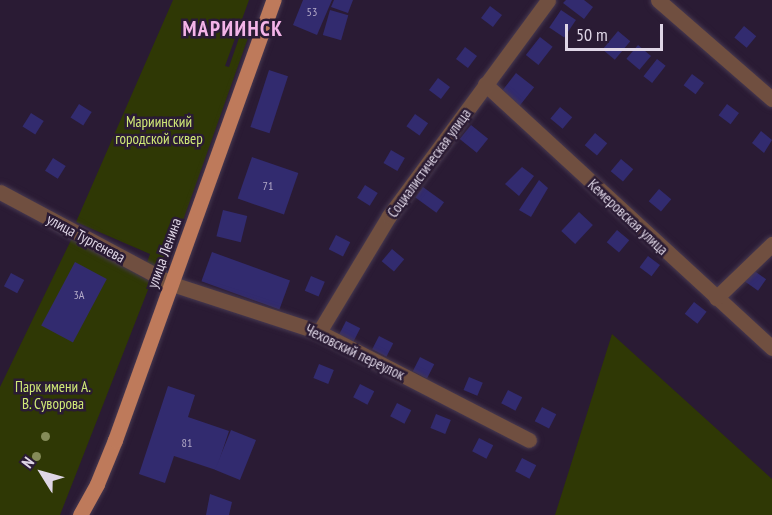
<!DOCTYPE html>
<html>
<head>
<meta charset="utf-8">
<style>
  body { margin:0 }
  #map { position:relative; width:772px; height:515px; overflow:hidden; background:#2a1b34; font-family:"PT Sans Narrow",sans-serif }
  div>[style] { position:absolute }
  [style*='--x'] { left:calc(var(--x)*1px); top:calc(var(--y)*1px); width:calc(var(--w)*1px); rotate:calc(var(--a)*1deg) }
  .green>* { inset:0; background:#2f3805 }
  .building>* { inset:0; background:#322b6f; transform-origin:0 0 }
  .roads { filter:drop-shadow(0 0 2px #473950) drop-shadow(0 0 2px #473950) }
  .minor>* { height:15px; margin:-7.5px; padding:0 7.5px; transform-origin:7.5px; border-radius:7.5px; background:#704f40 }
  .major>* { height:15px; margin:-7.5px; padding:0 7.5px; transform-origin:7.5px; border-radius:7.5px; background:#be7a5b }
  .trees>* { width:9px; height:9px; margin:-4.5px; border-radius:50%; background:#858c59 }
  span { translate:-50% -50%; white-space:nowrap; text-align:center; line-height:1.15; -webkit-text-stroke:5px #2a1b34; paint-order:stroke }
  .number-label { font-size:12px; color:#b4abc8 }
  .number-label span { -webkit-text-stroke-width:0 }
  .park-label { font-size:15px; color:#d0e977 }
  .street-label { font-size:15px; color:#dfd6e6 }
  .district-label { font-size:21px; color:#f4b4e8; font-weight:700; letter-spacing:1.5px }
  .north { position:absolute; left:12px; top:443px; width:60px; height:60px; -webkit-text-stroke:4px #2a1b34; paint-order:stroke; rotate:307deg; font-size:16px; font-weight:700; line-height:24px; text-align:center; color:#dfd6e6 }
  .north::after { content:''; display:block; margin:auto; width:21px; height:27px; background:#dfd6e6; clip-path:polygon(50% 0,100% 100%,50% 72%,0 100%) }
  .scale { position:absolute; left:565px; top:24px; width:98px; height:27px; box-sizing:border-box; border:3px solid #dfd6e6; border-top:0; padding-left:8px; font-size:18px; line-height:21px; white-space:nowrap; color:#dfd6e6; -webkit-text-stroke:4px #2a1b34; paint-order:stroke }
</style>
</head>
<body>
<div id="map">
  <div class="green">
    <div style="clip-path:polygon(173px 0,249px 0,225px 66px,229px 67px,240px 35px,248px 38px,164px 274px,146px 265px,150px 254px,76px 222px)"></div>
    <div style="clip-path:polygon(72px 238px,151px 282px,60px 515px,0 515px,0 387px)"></div>
    <div style="clip-path:polygon(612px 334px,772px 479px,772px 515px,555px 515px)"></div>
  </div>
  <div class="building">
    <div style="clip-path:polygon(303px 0,332px 0,317px 35px,293px 25px)"></div>
    <div style="clip-path:polygon(334px 0,353px 0,348px 13px,331px 7px)"></div>
    <div style="clip-path:polygon(566px 0,584px 0,593px 7px,584px 19px,563px 3px)"></div>
    <div style="left:490px;top:6px;width:15px;height:15px;rotate:37deg"></div>
    <div style="left:330px;top:10px;width:19px;height:26px;rotate:16deg"></div>
    <div style="left:561px;top:10px;width:18px;height:21px;rotate:34deg"></div>
    <div style="left:744px;top:26px;width:16px;height:15px;rotate:40deg"></div>
    <div style="left:618px;top:31px;width:16px;height:24px;rotate:40deg"></div>
    <div style="left:540px;top:37px;width:16px;height:23px;rotate:38deg"></div>
    <div style="left:638px;top:45px;width:17px;height:18px;rotate:40deg"></div>
    <div style="left:465px;top:47px;width:15px;height:15px;rotate:37deg"></div>
    <div style="left:657px;top:59px;width:11px;height:22px;rotate:38deg"></div>
    <div style="left:269px;top:70px;width:20px;height:60px;rotate:18deg"></div>
    <div style="left:516px;top:73px;width:23px;height:26px;rotate:38deg"></div>
    <div style="left:692px;top:74px;width:15px;height:14px;rotate:37deg"></div>
    <div style="left:438px;top:78px;width:15px;height:15px;rotate:37deg"></div>
    <div style="left:79px;top:104px;width:15px;height:16px;rotate:32deg"></div>
    <div style="left:727px;top:104px;width:15px;height:14px;rotate:37deg"></div>
    <div style="left:560px;top:107px;width:16px;height:15px;rotate:40deg"></div>
    <div style="left:31px;top:113px;width:15px;height:16px;rotate:32deg"></div>
    <div style="left:415px;top:114px;width:16px;height:15px;rotate:35deg"></div>
    <div style="left:471px;top:125px;width:22px;height:18px;rotate:39deg"></div>
    <div style="clip-path:polygon(761px 131px,772px 140px,764px 153px,752px 143px)"></div>
    <div style="left:595px;top:133px;width:16px;height:16px;rotate:40deg"></div>
    <div style="left:391px;top:150px;width:16px;height:15px;rotate:30deg"></div>
    <div style="left:252px;top:157px;width:49px;height:44px;rotate:19deg"></div>
    <div style="left:53px;top:158px;width:15px;height:15px;rotate:32deg"></div>
    <div style="left:621px;top:159px;width:16px;height:16px;rotate:40deg"></div>
    <div style="clip-path:polygon(522px 167px,534px 176px,519px 196px,505px 184px)"></div>
    <div style="clip-path:polygon(539px 180px,548px 188px,531px 217px,519px 210px)"></div>
    <div style="left:365px;top:185px;width:15px;height:15px;rotate:32deg"></div>
    <div style="left:423px;top:187px;width:26px;height:13px;rotate:36deg"></div>
    <div style="left:659px;top:189px;width:16px;height:16px;rotate:40deg"></div>
    <div style="left:223px;top:210px;width:25px;height:27px;rotate:14deg"></div>
    <div style="left:579px;top:212px;width:19px;height:26px;rotate:43deg"></div>
    <div style="left:617px;top:230px;width:16px;height:16px;rotate:40deg"></div>
    <div style="left:336px;top:235px;width:16px;height:16px;rotate:27deg"></div>
    <div style="left:392px;top:249px;width:16px;height:16px;rotate:40deg"></div>
    <div style="left:212px;top:252px;width:83px;height:31px;rotate:20deg"></div>
    <div style="left:648px;top:256px;width:15px;height:14px;rotate:37deg"></div>
    <div style="left:75px;top:262px;width:36px;height:72px;rotate:28deg"></div>
    <div style="left:753px;top:270px;width:16px;height:14px;rotate:35deg"></div>
    <div style="left:11px;top:273px;width:15px;height:15px;rotate:28deg"></div>
    <div style="left:311px;top:276px;width:15px;height:16px;rotate:23deg"></div>
    <div style="left:694px;top:302px;width:16px;height:15px;rotate:38deg"></div>
    <div style="left:346px;top:321px;width:16px;height:16px;rotate:27deg"></div>
    <div style="left:379px;top:336px;width:16px;height:15px;rotate:27deg"></div>
    <div style="left:420px;top:357px;width:16px;height:16px;rotate:27deg"></div>
    <div style="left:319px;top:364px;width:16px;height:15px;rotate:22deg"></div>
    <div style="left:469px;top:377px;width:15px;height:14px;rotate:23deg"></div>
    <div style="left:360px;top:384px;width:16px;height:15px;rotate:27deg"></div>
    <div style="clip-path:polygon(168px 386px,195px 395px,188px 417px,229px 431px,216px 470px,174px 456px,165px 483px,139px 474px)"></div>
    <div style="left:508px;top:390px;width:16px;height:15px;rotate:27deg"></div>
    <div style="left:397px;top:403px;width:16px;height:15px;rotate:27deg"></div>
    <div style="left:542px;top:407px;width:16px;height:16px;rotate:27deg"></div>
    <div style="left:436px;top:414px;width:16px;height:15px;rotate:22deg"></div>
    <div style="left:231px;top:430px;width:27px;height:43px;rotate:22deg"></div>
    <div style="left:479px;top:438px;width:16px;height:15px;rotate:27deg"></div>
    <div style="left:522px;top:458px;width:16px;height:15px;rotate:27deg"></div>
    <div style="clip-path:polygon(210px 494px,232px 502px,229px 515px,206px 515px)"></div>
  </div>
  <div class="roads">
    <div class="minor">
      <div style="--x:658;--y:0;--w:151;--a:41"></div>
      <div style="--x:485;--y:84;--w:390;--a:42.6"></div>
      <div style="--x:0;--y:192;--w:195;--a:28.1"></div>
      <div style="--x:172;--y:284;--w:155;--a:18.1"></div>
      <div style="--x:319;--y:332;--w:236;--a:27.2"></div>
      <div style="--x:716;--y:298;--w:78;--a:-44"></div>
      <div style="--x:319;--y:332;--w:135;--a:-58.9"></div>
      <div style="--x:389;--y:216;--w:268;--a:-53.6"></div>
    </div>
    <div class="major">
      <div style="--x:80;--y:515;--w:35;--a:-61"></div>
      <div style="--x:97;--y:484;--w:48;--a:-67.8"></div>
      <div style="--x:115;--y:440;--w:468;--a:-70.2"></div>
    </div>
  </div>
  <div class="trees">
    <div style="left:45px;top:436px"></div>
    <div style="left:36px;top:456px"></div>
  </div>
  <div class="number-label">
    <span style="left:312px;top:12px">53</span>
    <span style="left:268px;top:186px">71</span>
    <span style="left:79px;top:295px">3А</span>
    <span style="left:187px;top:443px">81</span>
  </div>
  <div class="park-label">
    <span style="left:159px;top:130px">Мариинский<br>городской сквер</span>
    <span style="left:53px;top:395px">Парк имени А.<br>В. Суворова</span>
  </div>
  <div class="street-label">
    <span style="left:429px;top:163px;rotate:-54deg">Социалистическая улица</span>
    <span style="left:628px;top:217px;rotate:43deg">Кемеровская улица</span>
    <span style="left:86px;top:238px;rotate:28deg">улица Тургенева</span>
    <span style="left:164px;top:253px;rotate:-70deg">улица Ленина</span>
    <span style="left:355px;top:352px;rotate:26deg">Чеховский переулок</span>
  </div>
  <div class="district-label">
    <span style="left:233px;top:29px">МАРИИНСК</span>
  </div>
  <div class="north">N</div>
  <div class="scale">50 m</div>
</div>
</body>
</html>
